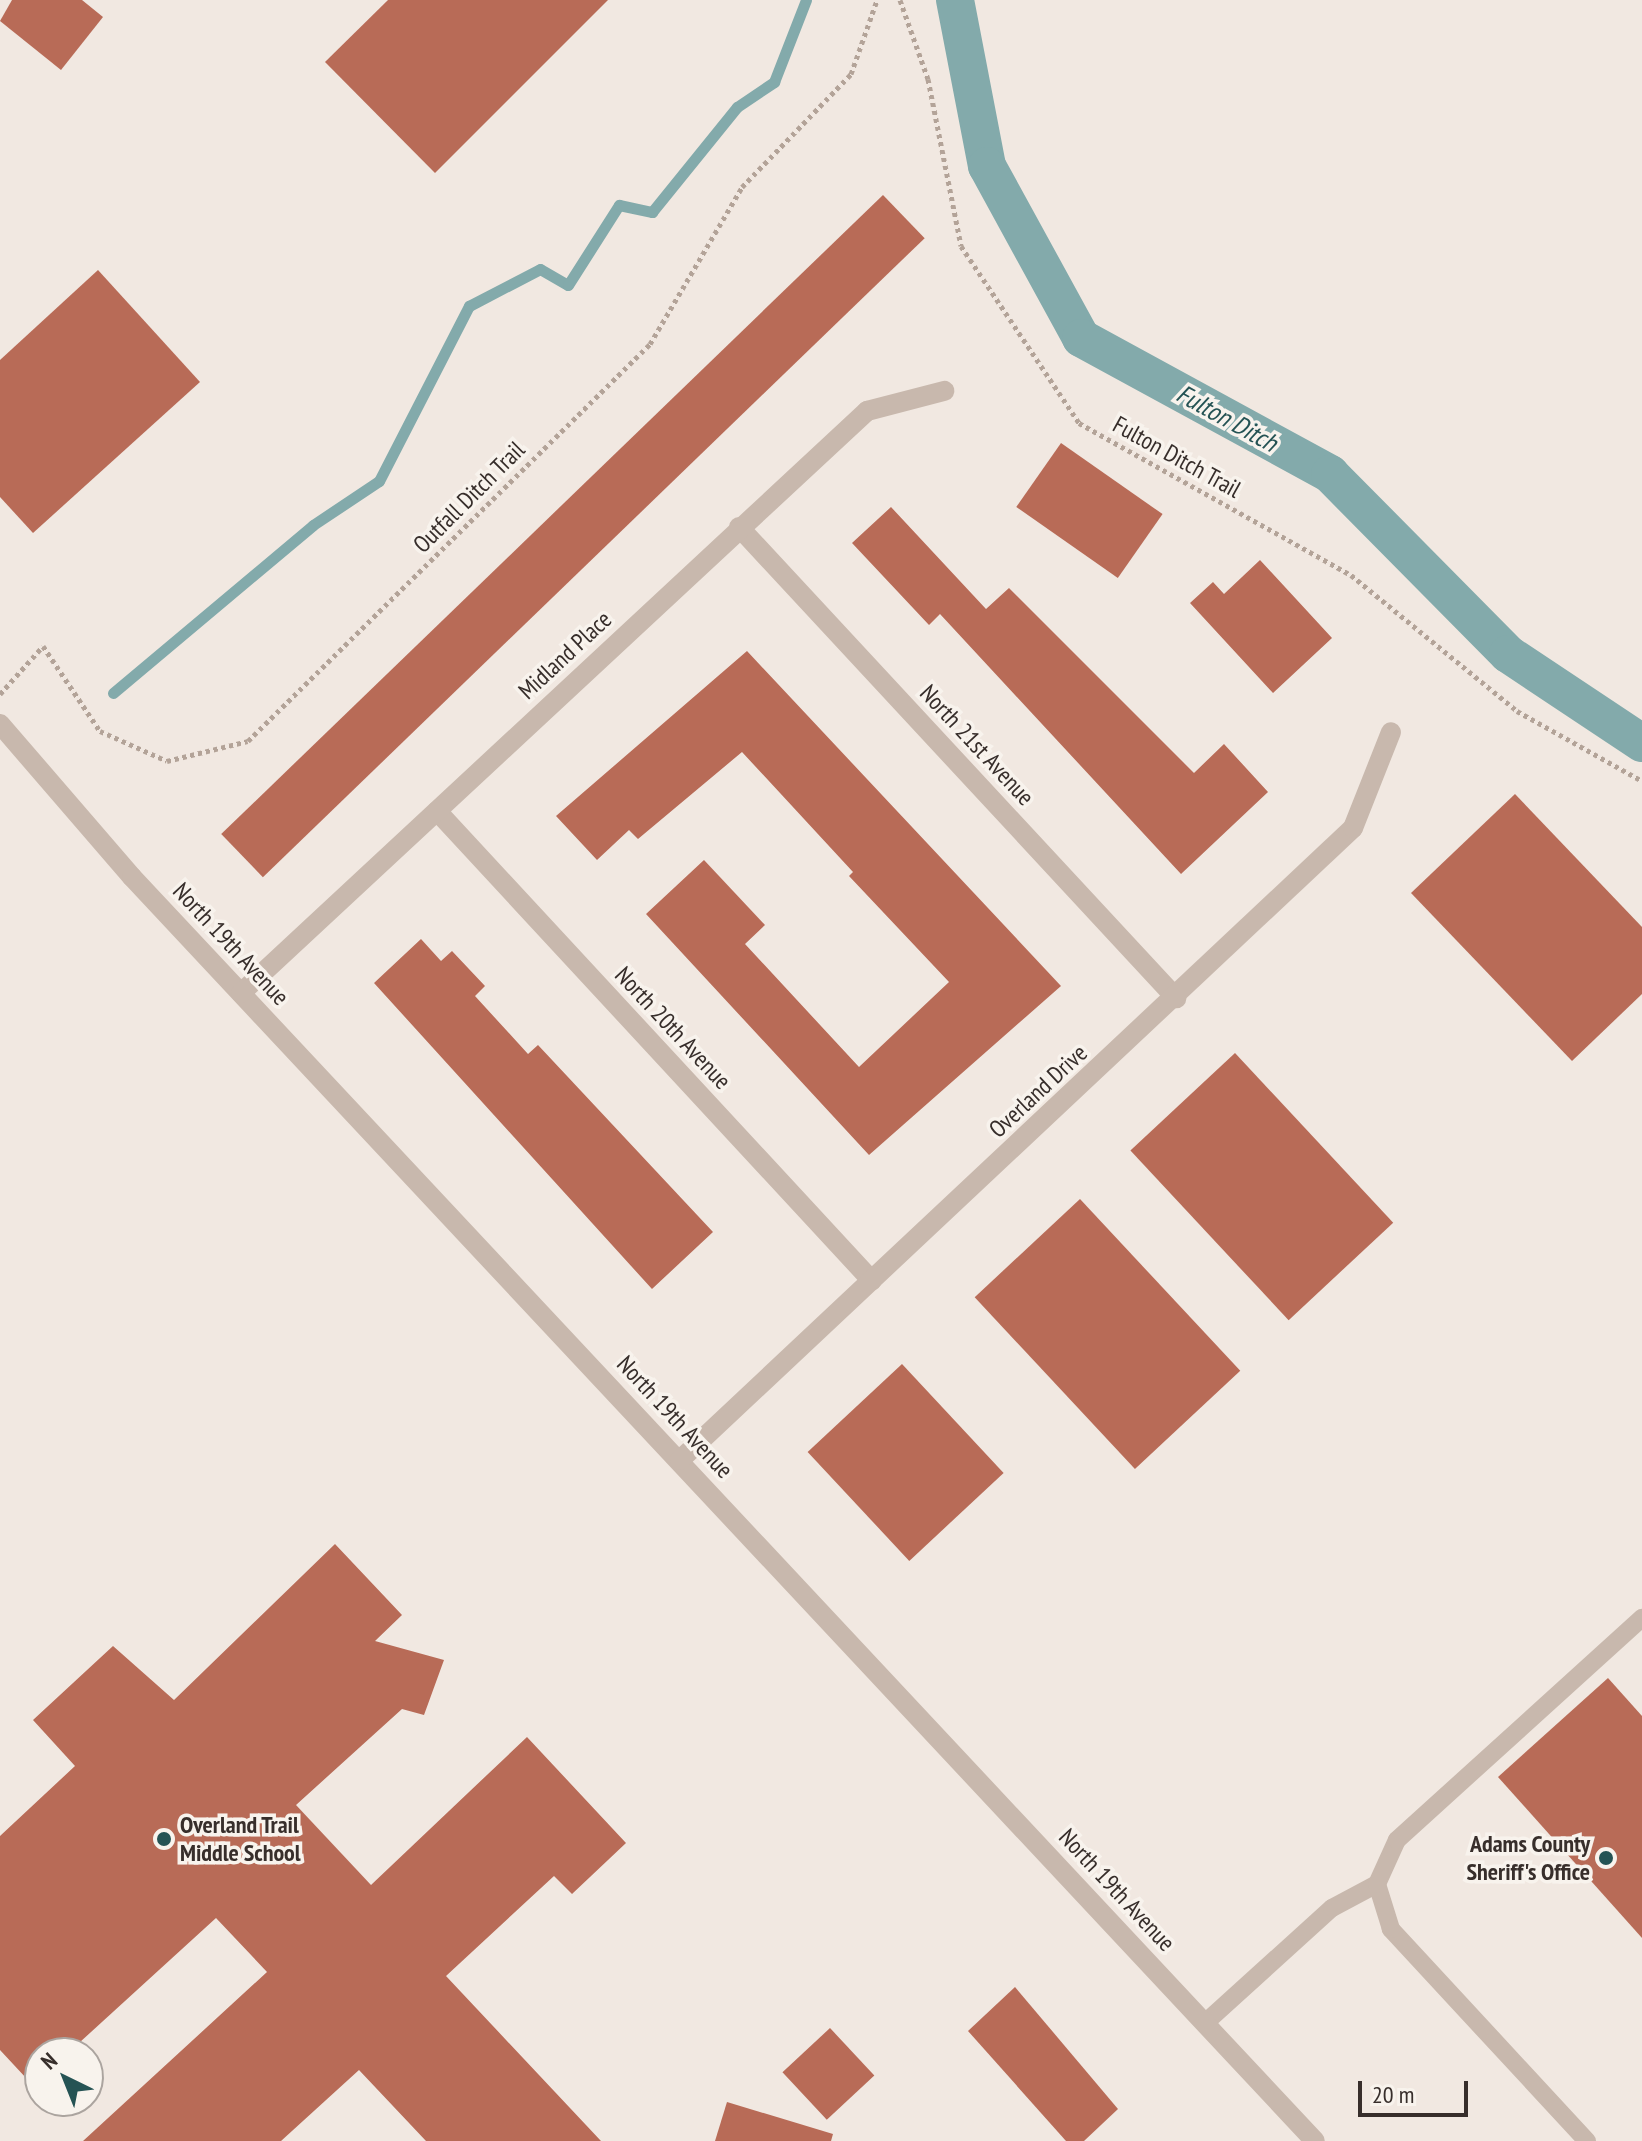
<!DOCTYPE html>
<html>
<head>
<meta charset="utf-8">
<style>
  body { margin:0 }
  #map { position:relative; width:1642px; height:2141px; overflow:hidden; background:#f1e8e1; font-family:"PT Sans Narrow",sans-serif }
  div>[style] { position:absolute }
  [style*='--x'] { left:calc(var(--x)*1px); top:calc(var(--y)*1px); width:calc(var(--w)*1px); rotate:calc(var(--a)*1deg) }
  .stream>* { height:11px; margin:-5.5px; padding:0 5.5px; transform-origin:5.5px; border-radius:5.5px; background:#83aaab }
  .canal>* { height:38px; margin:-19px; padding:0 19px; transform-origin:19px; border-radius:19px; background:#83aaab }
  .building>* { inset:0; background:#b86b57; transform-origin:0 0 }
  .path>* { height:5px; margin-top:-2.5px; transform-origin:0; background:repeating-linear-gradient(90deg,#b3a398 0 4px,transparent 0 8px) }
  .service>* { height:18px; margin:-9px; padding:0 9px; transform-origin:9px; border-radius:9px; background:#c8b8ad }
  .minor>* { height:20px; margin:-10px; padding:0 10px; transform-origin:10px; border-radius:10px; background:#c8b8ad }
  .dots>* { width:22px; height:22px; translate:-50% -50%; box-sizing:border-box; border:4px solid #f8f3ed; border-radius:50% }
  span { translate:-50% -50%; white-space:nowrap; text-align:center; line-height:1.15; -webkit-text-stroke:7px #f8f3ed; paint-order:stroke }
  .street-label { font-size:24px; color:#372e2b }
  .poi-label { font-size:24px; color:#372e2b; font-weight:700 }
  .left { translate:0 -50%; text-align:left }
  .right { translate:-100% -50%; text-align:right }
  .water-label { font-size:26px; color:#255354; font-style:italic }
  .north { position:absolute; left:24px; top:2037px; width:80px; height:80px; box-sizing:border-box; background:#f8f3ed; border:2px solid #aba49f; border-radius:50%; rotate:317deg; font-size:22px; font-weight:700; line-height:32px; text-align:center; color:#372e2b }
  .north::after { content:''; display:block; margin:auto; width:28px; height:36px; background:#255354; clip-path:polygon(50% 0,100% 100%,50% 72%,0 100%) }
  .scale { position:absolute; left:1358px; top:2081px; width:110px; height:36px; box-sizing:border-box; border:4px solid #372e2b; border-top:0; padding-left:10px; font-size:24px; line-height:28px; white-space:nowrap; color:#372e2b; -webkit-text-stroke:6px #f8f3ed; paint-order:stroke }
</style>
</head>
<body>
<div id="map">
  <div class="stream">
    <div style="--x:113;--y:693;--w:261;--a:-40"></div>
    <div style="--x:313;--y:525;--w:79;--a:-33.7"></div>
    <div style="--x:379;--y:481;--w:197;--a:-62.8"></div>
    <div style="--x:469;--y:306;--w:80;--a:-27.5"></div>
    <div style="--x:540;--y:269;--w:32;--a:30"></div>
    <div style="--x:568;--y:285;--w:95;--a:-57.5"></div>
    <div style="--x:619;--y:205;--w:34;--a:12"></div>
    <div style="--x:652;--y:212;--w:135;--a:-51"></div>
    <div style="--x:737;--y:107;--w:45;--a:-34"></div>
    <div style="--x:774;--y:82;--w:88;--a:-68.7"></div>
  </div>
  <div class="canal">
    <div style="--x:955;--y:0;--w:169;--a:79.1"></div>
    <div style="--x:987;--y:166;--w:196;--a:61.3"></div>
    <div style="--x:1081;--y:338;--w:284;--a:28.6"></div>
    <div style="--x:1330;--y:474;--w:253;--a:45.3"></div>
    <div style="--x:1508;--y:654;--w:161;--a:33.6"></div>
  </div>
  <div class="building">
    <div style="clip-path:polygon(12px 0,82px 0,103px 17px,61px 70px,0 21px)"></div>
    <div style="clip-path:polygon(388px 0,608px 0,435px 173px,325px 62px)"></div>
    <div style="left:883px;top:195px;width:60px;height:920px;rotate:46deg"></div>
    <div style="clip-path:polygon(98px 270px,200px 382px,33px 533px,0 497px,0 360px)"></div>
    <div style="left:1061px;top:443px;width:124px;height:78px;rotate:35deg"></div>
    <div style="clip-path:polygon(891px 507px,986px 609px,1009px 588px,1194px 773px,1224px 744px,1268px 792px,1181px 874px,940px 614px,929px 625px,852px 543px)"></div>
    <div style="clip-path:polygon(1260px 560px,1332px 638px,1273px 693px,1190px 603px,1213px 582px,1224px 594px)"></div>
    <div style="clip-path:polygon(747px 651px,1061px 986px,869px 1155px,646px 914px,704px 860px,765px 925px,745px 944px,859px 1067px,949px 982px,849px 876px,853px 872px,742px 752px,638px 839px,629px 830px,597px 860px,556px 816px)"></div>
    <div style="clip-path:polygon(1515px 794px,1642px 927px,1642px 994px,1572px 1061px,1411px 893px)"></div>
    <div style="clip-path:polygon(421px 939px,441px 961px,452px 951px,485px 986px,475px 996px,528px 1054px,538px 1045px,713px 1232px,652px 1289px,374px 983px)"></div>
    <div style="left:1235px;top:1053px;width:232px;height:143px;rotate:47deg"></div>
    <div style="left:1080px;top:1199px;width:235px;height:144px;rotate:47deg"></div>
    <div style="left:902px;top:1364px;width:149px;height:129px;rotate:47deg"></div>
    <div style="clip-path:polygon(335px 1544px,402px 1615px,375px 1641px,444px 1660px,424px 1715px,402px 1709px,296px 1805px,371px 1885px,527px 1737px,626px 1843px,572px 1894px,554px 1876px,446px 1976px,601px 2141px,426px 2141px,359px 2070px,281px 2141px,83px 2141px,267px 1972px,216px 1918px,68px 2053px,40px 2053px,40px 2093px,0 2050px,0 1836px,75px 1766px,33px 1720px,113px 1646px,174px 1700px)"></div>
    <div style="clip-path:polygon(1608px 1678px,1642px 1716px,1642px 1938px,1498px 1777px)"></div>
    <div style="clip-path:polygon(1015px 1987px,1118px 2109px,1084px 2141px,1066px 2141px,968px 2031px)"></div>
    <div style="left:830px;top:2028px;width:65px;height:65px;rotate:47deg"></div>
    <div style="clip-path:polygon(727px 2102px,833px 2134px,831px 2141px,715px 2141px)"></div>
  </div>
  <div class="path">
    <div style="--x:900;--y:0;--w:84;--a:70.5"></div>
    <div style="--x:928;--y:79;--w:170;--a:78.8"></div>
    <div style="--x:961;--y:246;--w:213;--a:56.3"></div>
    <div style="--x:1079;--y:423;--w:312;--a:29.2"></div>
    <div style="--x:1351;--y:575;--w:215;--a:39.3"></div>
    <div style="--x:1517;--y:711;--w:143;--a:29.2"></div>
    <div style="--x:0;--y:694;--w:64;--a:-48.1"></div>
    <div style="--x:43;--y:646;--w:102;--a:56.2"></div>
    <div style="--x:100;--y:731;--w:73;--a:24.1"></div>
    <div style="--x:167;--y:761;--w:83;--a:-13.9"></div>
    <div style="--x:248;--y:741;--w:565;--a:-44.64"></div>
    <div style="--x:650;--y:344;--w:182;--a:-59.6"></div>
    <div style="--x:742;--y:187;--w:157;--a:-46"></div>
    <div style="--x:851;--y:74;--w:78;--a:-70.6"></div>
  </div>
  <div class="service">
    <div style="--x:1205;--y:2023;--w:171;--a:-42.2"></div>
    <div style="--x:1332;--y:1908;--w:51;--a:-28.1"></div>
    <div style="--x:1587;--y:2141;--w:289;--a:-132.8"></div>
    <div style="--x:1391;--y:1929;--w:47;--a:-107.3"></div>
    <div style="--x:1377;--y:1884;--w:48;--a:-65.6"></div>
    <div style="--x:1397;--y:1840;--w:331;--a:-42.2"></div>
  </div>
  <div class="minor">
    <div style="--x:739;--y:527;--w:643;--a:47.14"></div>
    <div style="--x:0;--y:724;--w:202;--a:49.2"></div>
    <div style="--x:132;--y:877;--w:1731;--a:46.9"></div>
    <div style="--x:437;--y:811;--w:640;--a:47.21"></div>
    <div style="--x:241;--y:993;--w:855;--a:-42.91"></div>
    <div style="--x:867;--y:411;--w:80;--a:-14.6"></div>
    <div style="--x:680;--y:1460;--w:923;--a:-43.2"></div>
    <div style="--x:1353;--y:828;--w:103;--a:-68.4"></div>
  </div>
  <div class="dots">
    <div style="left:164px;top:1839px;background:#255354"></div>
    <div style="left:1606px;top:1858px;background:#255354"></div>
  </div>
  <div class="street-label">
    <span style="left:1177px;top:457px;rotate:29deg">Fulton Ditch Trail</span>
    <span style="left:469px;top:497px;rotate:-45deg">Outfall Ditch Trail</span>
    <span style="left:565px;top:655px;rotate:-43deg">Midland Place</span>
    <span style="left:977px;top:745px;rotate:47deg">North 21st Avenue</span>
    <span style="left:231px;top:944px;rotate:47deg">North 19th Avenue</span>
    <span style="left:673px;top:1028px;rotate:47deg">North 20th Avenue</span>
    <span style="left:1038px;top:1091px;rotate:-43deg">Overland Drive</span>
    <span style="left:675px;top:1417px;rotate:47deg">North 19th Avenue</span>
    <span style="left:1117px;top:1890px;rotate:47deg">North 19th Avenue</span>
  </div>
  <div class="poi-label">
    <span class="left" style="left:180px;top:1839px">Overland Trail<br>Middle School</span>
    <span class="right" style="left:1590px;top:1858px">Adams County<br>Sheriff's Office</span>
  </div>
  <div class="water-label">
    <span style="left:1227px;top:418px;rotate:29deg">Fulton Ditch</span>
  </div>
  <div class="north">N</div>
  <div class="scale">20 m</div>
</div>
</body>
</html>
